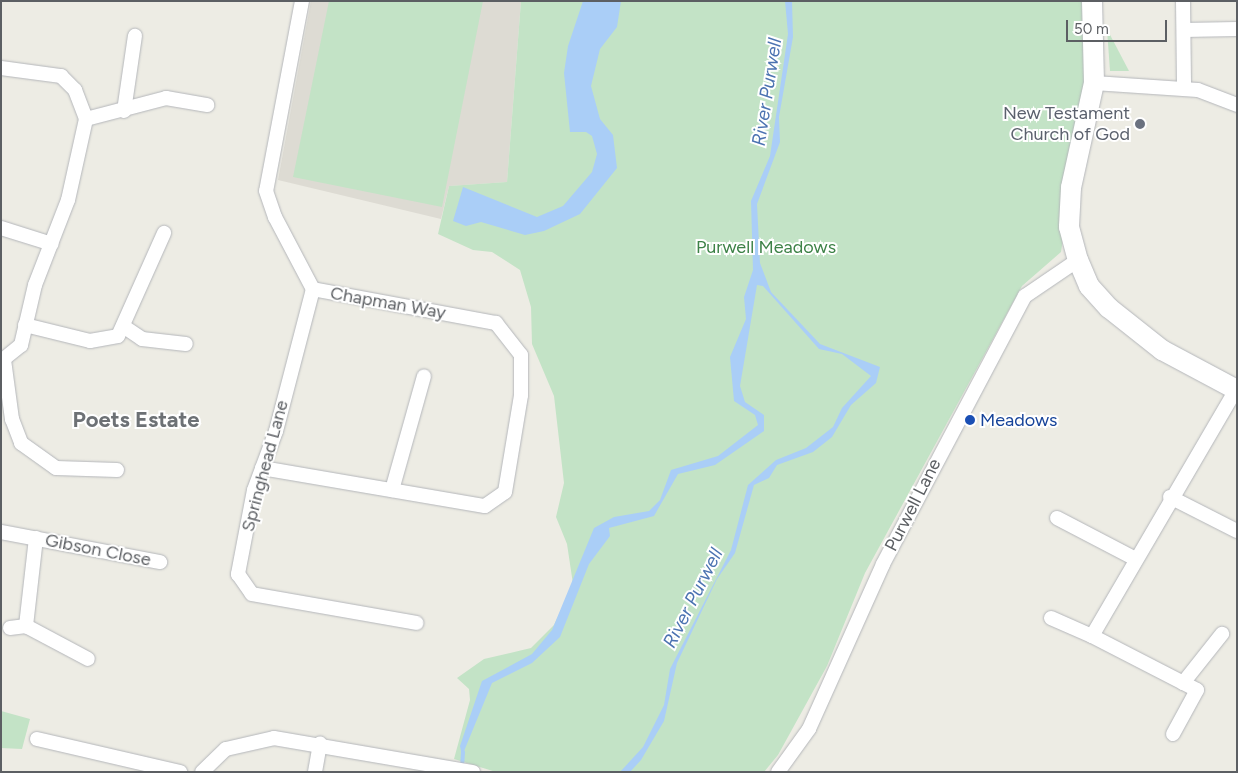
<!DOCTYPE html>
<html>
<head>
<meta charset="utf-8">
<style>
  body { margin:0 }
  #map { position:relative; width:1238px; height:773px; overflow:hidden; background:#edece4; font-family:Figtree,sans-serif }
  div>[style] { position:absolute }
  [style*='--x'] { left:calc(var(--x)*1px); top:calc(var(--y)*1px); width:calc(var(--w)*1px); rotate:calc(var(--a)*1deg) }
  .education>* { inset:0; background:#dddbd3 }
  .green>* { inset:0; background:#c3e3c6 }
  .water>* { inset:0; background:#aacef7 }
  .stream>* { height:4px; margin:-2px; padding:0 2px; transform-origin:2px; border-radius:2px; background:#aacef7 }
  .roads { filter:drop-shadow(0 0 1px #b4b6ba) drop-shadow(0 0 1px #b4b6ba) }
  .street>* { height:14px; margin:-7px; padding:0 7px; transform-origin:7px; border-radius:7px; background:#fff }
  .secondary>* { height:20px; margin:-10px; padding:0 10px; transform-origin:10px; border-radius:10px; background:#fff }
  .dots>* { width:14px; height:14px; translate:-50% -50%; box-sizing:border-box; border:2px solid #fff; border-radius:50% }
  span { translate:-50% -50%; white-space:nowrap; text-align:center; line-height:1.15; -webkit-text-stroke:4px #fff; paint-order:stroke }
  .worship-label { font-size:18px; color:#5b616d }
  .right { translate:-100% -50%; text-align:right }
  .park-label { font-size:18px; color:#3d8247 }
  .street-label { font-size:18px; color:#5c5f63 }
  .transit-label { font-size:18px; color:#164399 }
  .left { translate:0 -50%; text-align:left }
  .water-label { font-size:19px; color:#4c73b1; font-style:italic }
  .district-label { font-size:22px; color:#6d7175; font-weight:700 }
  .frame { position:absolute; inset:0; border:2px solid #5c5f63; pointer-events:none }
  .scale { position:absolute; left:1066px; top:20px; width:101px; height:22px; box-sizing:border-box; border:2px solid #5c5f63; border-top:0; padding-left:6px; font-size:15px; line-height:18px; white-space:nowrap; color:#5c5f63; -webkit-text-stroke:4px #fff; paint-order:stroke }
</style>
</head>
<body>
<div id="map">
  <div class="education">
    <div style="clip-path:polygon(311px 1px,521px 1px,507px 182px,449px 186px,441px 219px,278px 180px)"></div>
  </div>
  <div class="green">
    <div style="clip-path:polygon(329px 1px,483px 1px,442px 207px,293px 177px)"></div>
    <div style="clip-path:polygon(521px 1px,1083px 1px,1086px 91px,1061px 252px,1022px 286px,865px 573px,827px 666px,778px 755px,764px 772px,496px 772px,454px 759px,470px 700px,469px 689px,457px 678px,484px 659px,531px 648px,554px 625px,573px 584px,567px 544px,556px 517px,564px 483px,554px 396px,532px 344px,531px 307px,520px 270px,492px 252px,473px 250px,438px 234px,449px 186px,507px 182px)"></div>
    <div style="clip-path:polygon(1107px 29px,1129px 71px,1110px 71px)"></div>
    <div style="clip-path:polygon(1px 711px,30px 719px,22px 749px,1px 748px)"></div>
  </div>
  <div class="water">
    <div style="clip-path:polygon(583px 1px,621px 1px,617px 27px,600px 49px,591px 86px,600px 119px,613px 135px,617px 168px,580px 214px,544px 231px,525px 235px,481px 222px,466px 226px,453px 221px,463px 187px,537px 217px,563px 206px,592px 172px,597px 154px,592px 136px,586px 132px,570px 132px,564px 73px,568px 46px)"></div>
    <div style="clip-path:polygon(785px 1px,792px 1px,793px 37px,779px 117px,780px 142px,757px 204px,760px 263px,771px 292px,820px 344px,880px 367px,876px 383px,851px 405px,832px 437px,813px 452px,777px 465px,769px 478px,754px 485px,735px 553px,717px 579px,677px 663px,664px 721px,641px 760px,630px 772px,620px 772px,643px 747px,664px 705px,670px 669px,731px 550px,748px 485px,776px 460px,806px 448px,833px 427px,842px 408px,871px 376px,842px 354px,819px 349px,763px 286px,757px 285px,740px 386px,745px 402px,764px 415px,764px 431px,715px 465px,678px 474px,654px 516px,609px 528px,610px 536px,589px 564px,560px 637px,532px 663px,492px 683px,462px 756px,460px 746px,482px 681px,532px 654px,552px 630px,594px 528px,614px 517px,649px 511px,660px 500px,671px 470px,718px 456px,758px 425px,755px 415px,734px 401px,730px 357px,746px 319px,744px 297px,753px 270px,751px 201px,770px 156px,788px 34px)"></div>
  </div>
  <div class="stream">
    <div style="--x:462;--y:767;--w:15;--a:-86"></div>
  </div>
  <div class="roads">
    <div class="street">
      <div style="--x:302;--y:1;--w:193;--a:100.7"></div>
      <div style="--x:266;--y:191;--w:28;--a:71"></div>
      <div style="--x:275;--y:217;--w:81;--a:62.2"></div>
      <div style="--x:1183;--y:1;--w:87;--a:89.3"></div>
      <div style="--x:1184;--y:30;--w:53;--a:-1.1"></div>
      <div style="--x:1;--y:68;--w:61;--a:7.6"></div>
      <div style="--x:61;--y:76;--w:20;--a:45"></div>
      <div style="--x:75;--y:90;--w:31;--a:69"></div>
      <div style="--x:86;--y:119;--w:83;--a:102.5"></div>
      <div style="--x:68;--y:200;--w:91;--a:111.2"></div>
      <div style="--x:35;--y:285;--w:62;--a:103.1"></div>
      <div style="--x:21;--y:345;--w:26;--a:141"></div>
      <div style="--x:1094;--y:83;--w:104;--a:3.9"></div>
      <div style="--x:1198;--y:90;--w:42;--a:21"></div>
      <div style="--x:124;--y:111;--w:76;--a:-81.7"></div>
      <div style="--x:86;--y:119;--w:83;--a:-14.7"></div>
      <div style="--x:166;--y:98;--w:42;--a:9.7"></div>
      <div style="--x:1;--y:228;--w:53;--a:17.4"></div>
      <div style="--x:313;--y:289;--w:147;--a:104.6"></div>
      <div style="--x:276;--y:431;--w:63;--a:110.4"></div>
      <div style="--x:254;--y:490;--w:86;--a:100.8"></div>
      <div style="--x:238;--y:574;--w:24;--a:55"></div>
      <div style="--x:252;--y:594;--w:167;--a:10"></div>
      <div style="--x:25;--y:325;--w:67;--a:13.8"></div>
      <div style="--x:90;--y:341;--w:28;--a:-10"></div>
      <div style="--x:118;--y:336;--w:113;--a:-65.9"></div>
      <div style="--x:123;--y:326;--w:23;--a:34"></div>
      <div style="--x:142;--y:339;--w:44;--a:6.5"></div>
      <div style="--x:4;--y:360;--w:60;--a:82.3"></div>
      <div style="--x:12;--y:419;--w:26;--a:69"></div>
      <div style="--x:21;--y:443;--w:43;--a:35.5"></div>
      <div style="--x:56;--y:468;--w:61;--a:1.9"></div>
      <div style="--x:262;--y:468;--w:226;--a:9.7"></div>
      <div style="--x:485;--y:506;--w:24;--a:-35"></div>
      <div style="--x:505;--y:492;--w:98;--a:-80.6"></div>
      <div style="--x:521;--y:395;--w:40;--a:-90"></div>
      <div style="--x:521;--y:355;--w:41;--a:-128"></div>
      <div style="--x:496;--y:323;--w:186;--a:-169.5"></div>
      <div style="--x:392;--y:490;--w:118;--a:-74.3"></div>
      <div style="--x:1170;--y:497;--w:75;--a:26.9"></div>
      <div style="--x:1057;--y:518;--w:87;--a:27.5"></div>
      <div style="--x:1;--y:532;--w:162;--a:10.7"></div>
      <div style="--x:36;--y:538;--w:89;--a:96.5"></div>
      <div style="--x:26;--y:626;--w:70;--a:28"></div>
      <div style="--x:1051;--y:618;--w:45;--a:23.7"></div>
      <div style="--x:10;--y:628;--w:16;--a:-7"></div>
      <div style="--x:1183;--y:683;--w:63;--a:-51.5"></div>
      <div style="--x:1173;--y:734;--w:50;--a:-61.4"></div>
      <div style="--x:1197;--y:690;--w:118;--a:-152.8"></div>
      <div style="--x:1092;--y:636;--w:285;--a:-59.7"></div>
      <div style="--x:37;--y:739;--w:147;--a:13"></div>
      <div style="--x:202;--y:772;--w:33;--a:-44"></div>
      <div style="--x:226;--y:749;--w:49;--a:-12.9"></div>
      <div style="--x:274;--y:738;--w:202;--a:9.7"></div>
      <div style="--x:315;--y:772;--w:29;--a:-80"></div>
      <div style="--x:778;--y:772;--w:53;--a:-54.2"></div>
      <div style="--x:809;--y:729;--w:181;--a:-65.8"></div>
      <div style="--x:883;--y:564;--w:303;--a:-62.1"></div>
      <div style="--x:1025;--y:296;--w:64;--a:-34.2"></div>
    </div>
    <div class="secondary">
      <div style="--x:1092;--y:1;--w:82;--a:88.6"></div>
      <div style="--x:1094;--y:83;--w:107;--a:102.4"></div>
      <div style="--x:1071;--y:188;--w:39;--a:93"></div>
      <div style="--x:1069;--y:227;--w:34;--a:75"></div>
      <div style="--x:1078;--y:260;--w:28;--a:67"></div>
      <div style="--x:1089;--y:286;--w:30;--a:48"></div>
      <div style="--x:1109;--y:308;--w:68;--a:38.4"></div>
      <div style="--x:1162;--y:350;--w:85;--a:28.1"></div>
    </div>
  </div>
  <div class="dots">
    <div style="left:1140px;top:124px;background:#6b7280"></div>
    <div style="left:970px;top:420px;background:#1a4fb4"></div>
  </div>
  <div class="worship-label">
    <span class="right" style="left:1130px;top:124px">New Testament<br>Church of God</span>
  </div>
  <div class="park-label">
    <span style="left:766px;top:247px">Purwell Meadows</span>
  </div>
  <div class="street-label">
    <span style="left:388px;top:303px;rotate:10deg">Chapman Way</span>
    <span style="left:265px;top:466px;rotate:-75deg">Springhead Lane</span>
    <span style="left:913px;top:505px;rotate:-63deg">Purwell Lane</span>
    <span style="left:98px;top:550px;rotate:11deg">Gibson Close</span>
  </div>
  <div class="transit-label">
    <span class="left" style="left:980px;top:420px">Meadows</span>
  </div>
  <div class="water-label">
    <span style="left:767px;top:92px;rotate:-81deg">River Purwell</span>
    <span style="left:693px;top:598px;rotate:-63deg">River Purwell</span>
  </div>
  <div class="district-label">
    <span style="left:136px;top:420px">Poets Estate</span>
  </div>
  <div class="frame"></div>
  <div class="scale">50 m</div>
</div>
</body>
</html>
